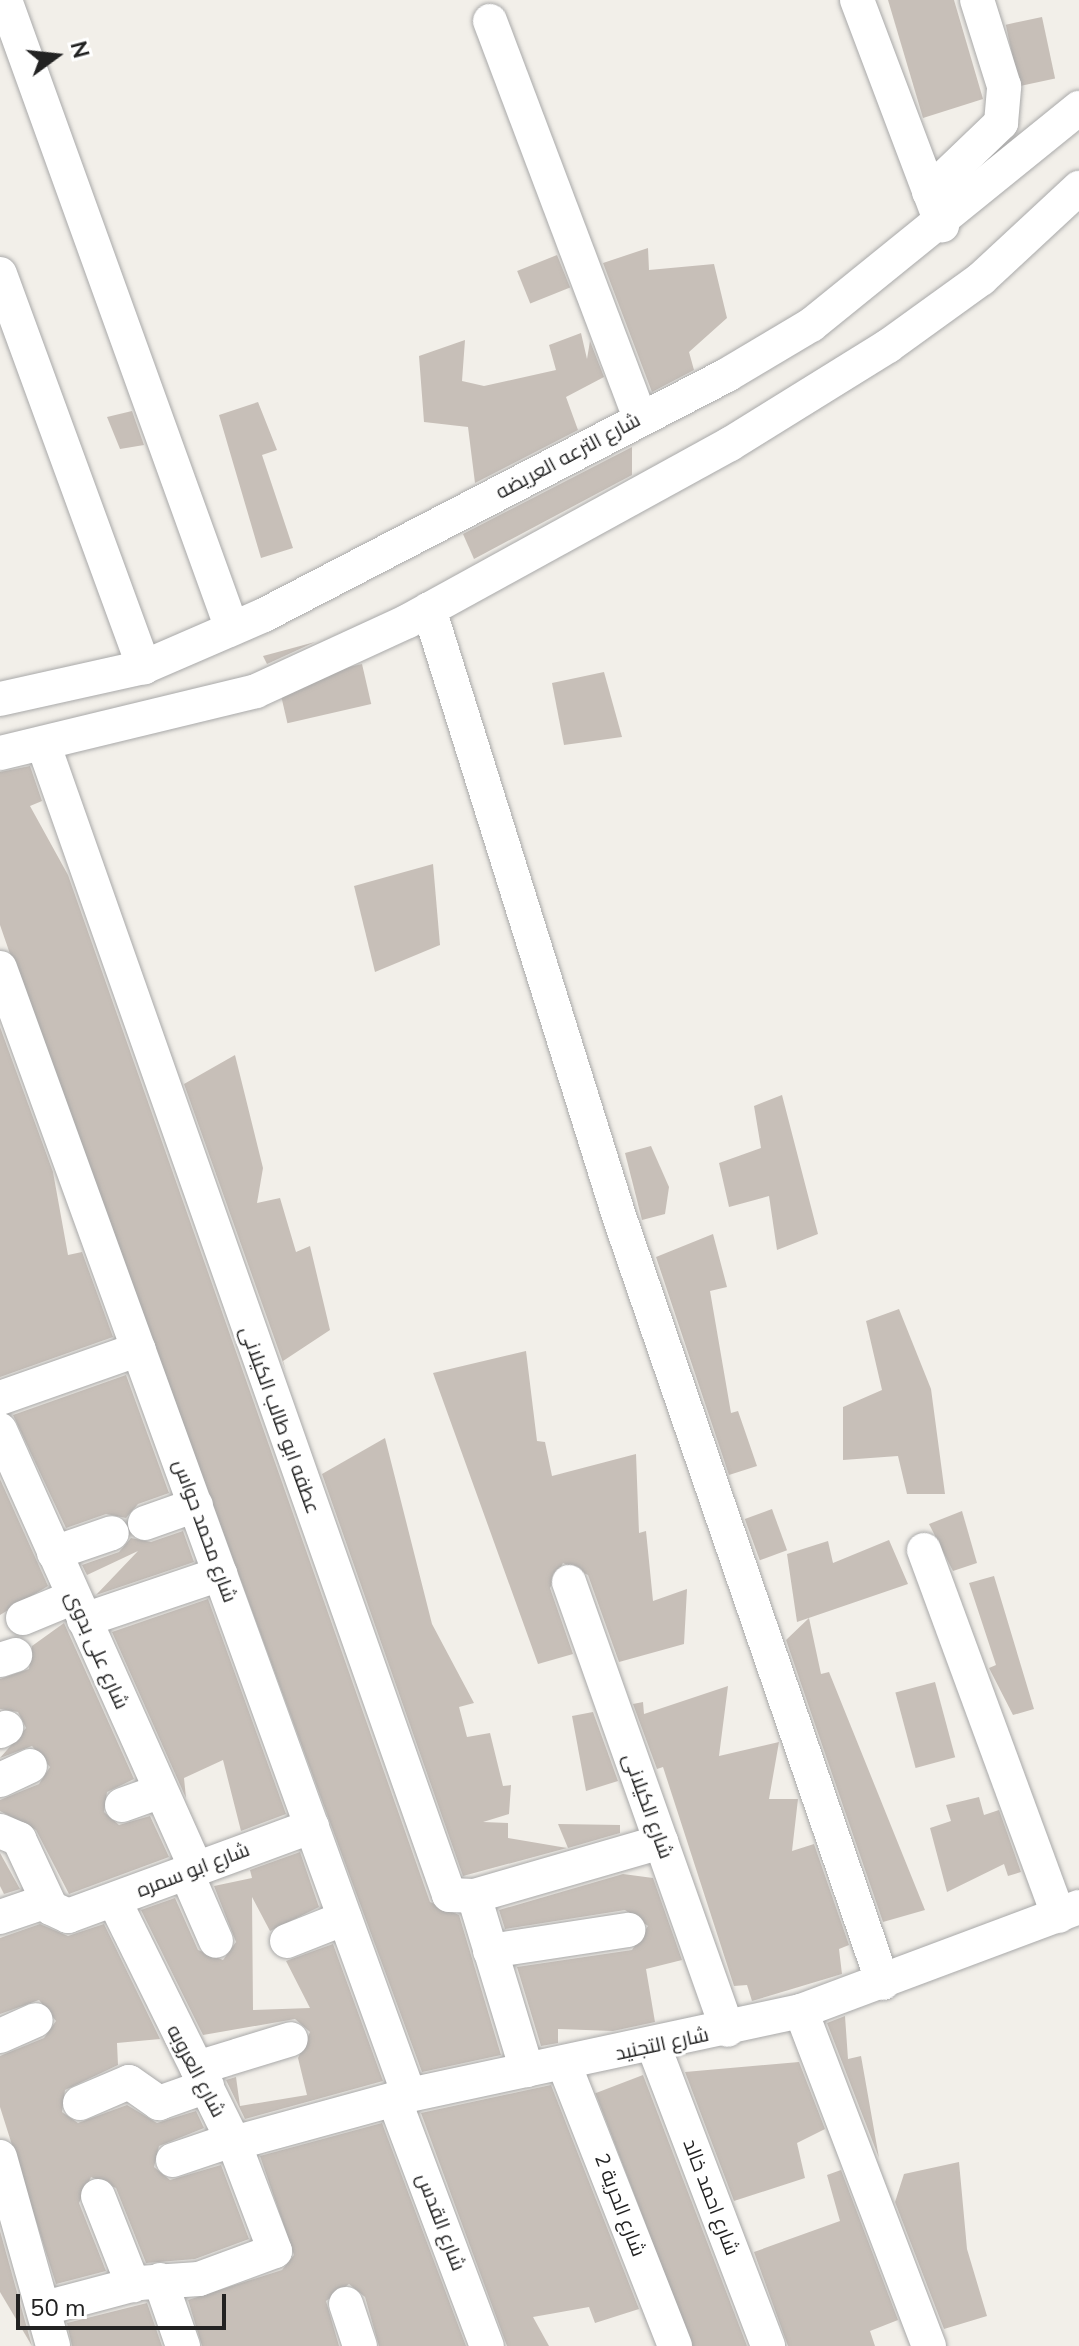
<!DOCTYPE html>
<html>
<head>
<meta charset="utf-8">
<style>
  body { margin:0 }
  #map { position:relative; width:1079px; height:2346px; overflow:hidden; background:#f2efe9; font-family:"Nunito Sans",Cairo,sans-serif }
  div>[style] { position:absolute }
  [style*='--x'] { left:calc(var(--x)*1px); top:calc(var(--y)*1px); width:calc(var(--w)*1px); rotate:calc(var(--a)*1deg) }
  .building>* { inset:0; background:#c7bfb8; transform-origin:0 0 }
  .roads { filter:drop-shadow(0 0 2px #a9a9a9) drop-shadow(0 0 2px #a9a9a9) }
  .minor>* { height:34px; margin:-17px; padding:0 17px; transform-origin:17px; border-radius:17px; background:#fff }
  span { translate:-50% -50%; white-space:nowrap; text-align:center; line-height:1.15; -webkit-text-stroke:6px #fff; paint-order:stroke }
  .street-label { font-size:20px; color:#222 }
  .north { position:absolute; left:16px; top:16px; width:80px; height:80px; -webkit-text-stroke:6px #fff; paint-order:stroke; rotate:75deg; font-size:22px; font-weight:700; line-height:32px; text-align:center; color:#222 }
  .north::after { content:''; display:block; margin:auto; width:28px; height:36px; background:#222; clip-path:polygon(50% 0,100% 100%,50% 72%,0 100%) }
  .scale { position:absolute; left:16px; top:2294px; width:210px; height:36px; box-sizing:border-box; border:4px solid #222; border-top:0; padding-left:10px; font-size:24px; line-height:28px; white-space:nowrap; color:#222; -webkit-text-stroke:6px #fff; paint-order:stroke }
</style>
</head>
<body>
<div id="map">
  <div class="building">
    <div style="clip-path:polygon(888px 0,954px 0,983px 99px,923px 118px)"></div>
    <div style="left:1042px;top:17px;width:63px;height:37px;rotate:78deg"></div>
    <div style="clip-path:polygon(648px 248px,649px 270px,714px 264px,727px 318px,689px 352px,694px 370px,652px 392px,603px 263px)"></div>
    <div style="left:557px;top:255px;width:35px;height:43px;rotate:68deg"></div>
    <div style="clip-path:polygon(581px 333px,587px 359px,590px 341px,604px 377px,566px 397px,578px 430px,475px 483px,468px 427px,424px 422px,419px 356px,465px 340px,462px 381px,484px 386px,556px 370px,549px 345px)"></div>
    <div style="clip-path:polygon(258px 402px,277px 450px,262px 455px,293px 548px,261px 558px,219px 415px)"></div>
    <div style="clip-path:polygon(132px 411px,144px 445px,120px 449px,107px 417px)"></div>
    <div style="clip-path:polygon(632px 447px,632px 475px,474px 559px,463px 534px)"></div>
    <div style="clip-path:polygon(315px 642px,267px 664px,263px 656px)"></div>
    <div style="left:362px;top:664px;width:41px;height:86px;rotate:77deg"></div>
    <div style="clip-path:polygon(604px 672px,622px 737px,564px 745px,552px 683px)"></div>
    <div style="clip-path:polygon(30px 766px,42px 801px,30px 806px,68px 875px,430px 1902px,459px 1915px,501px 2055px,422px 2072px,9px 951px,0 925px,0 772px)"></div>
    <div style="clip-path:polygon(433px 864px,440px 945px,375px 972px,354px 886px)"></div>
    <div style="clip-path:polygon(0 1027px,53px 1172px,68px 1255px,82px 1252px,113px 1337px,0 1377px)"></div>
    <div style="clip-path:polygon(235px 1055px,263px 1168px,257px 1203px,280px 1198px,296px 1252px,310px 1246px,330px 1330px,283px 1361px,286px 1371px,184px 1084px)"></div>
    <div style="clip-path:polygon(782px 1095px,818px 1234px,777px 1250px,769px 1196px,729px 1207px,719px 1163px,761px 1148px,754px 1106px)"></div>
    <div style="clip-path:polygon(651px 1146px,669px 1187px,665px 1214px,642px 1220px,625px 1153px)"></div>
    <div style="clip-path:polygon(713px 1234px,727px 1287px,710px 1291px,731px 1413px,738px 1411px,757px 1466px,729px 1475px,656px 1257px)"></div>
    <div style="clip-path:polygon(899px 1309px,931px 1389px,945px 1494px,907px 1494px,898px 1456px,843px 1460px,843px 1407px,882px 1390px,866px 1321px)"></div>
    <div style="clip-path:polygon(526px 1351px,537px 1441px,545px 1442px,552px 1476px,636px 1454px,639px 1533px,646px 1531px,653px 1601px,687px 1589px,684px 1644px,619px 1662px,588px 1575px,563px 1563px,550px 1588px,573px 1654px,538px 1664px,433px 1373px)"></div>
    <div style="clip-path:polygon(126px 1375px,169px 1493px,138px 1504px,126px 1518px,106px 1514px,66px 1528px,13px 1415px)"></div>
    <div style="clip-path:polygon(385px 1438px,432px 1624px,474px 1703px,459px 1707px,467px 1737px,490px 1733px,503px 1786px,511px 1785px,509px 1814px,483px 1822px,508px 1823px,508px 1838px,567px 1848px,463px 1876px,322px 1474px)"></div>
    <div style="clip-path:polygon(0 1479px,48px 1586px,0 1615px)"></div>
    <div style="left:772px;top:1509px;width:44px;height:29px;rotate:70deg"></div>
    <div style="clip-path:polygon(962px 1511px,977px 1563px,953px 1571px,929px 1524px)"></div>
    <div style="clip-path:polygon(183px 1531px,194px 1562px,96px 1595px,138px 1551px,87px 1575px,82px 1565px,119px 1552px,131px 1538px,151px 1542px)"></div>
    <div style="clip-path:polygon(889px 1540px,908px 1584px,797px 1622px,787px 1554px,828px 1541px,833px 1563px)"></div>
    <div style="clip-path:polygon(994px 1576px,1034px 1709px,1013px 1715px,989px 1668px,996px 1665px,969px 1583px)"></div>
    <div style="clip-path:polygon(208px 1599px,286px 1814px,241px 1831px,223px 1760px,184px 1778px,186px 1798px,112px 1632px)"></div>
    <div style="clip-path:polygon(809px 1618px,821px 1674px,829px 1672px,925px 1910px,883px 1922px,786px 1640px)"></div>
    <div style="clip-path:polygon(64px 1623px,134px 1779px,107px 1792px,104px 1812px,119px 1825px,150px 1816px,169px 1857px,69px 1894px,36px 1830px,0 1811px,0 1800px,39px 1784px,50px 1767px,32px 1746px,0 1758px,26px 1728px,18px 1712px,0 1709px,0 1679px,29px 1669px,32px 1646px)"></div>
    <div style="left:935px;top:1682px;width:78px;height:41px;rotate:75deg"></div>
    <div style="clip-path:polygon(728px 1686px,719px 1756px,779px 1742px,769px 1799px,798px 1799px,792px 1851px,814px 1844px,849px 1945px,839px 1949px,842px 1974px,752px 2001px,747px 1985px,734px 1986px,663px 1767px,657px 1769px,633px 1704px,643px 1702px,644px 1714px)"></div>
    <div style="clip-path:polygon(593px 1712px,618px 1781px,586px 1791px,572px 1716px)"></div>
    <div style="clip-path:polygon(979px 1797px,984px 1815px,999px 1810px,1021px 1872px,1008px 1876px,1004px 1864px,947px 1892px,930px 1828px,951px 1821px,946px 1805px)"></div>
    <div style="clip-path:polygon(558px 1824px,620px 1825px,620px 1833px,568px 1848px)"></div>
    <div style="clip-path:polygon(300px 1852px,319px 1907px,270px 1931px,252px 1897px,253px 2010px,310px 2008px,286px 1961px,333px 1944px,383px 2081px,245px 2119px,226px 2080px,236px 2077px,240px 2106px,307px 2095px,298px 2058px,310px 2032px,295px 2019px,203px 2035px,141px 1910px,175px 1898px,198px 1950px,223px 1960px,236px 1942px,214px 1886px,252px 1878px,250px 1870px)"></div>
    <div style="clip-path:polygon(0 1853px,20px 1889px,4px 1894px,0 1886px)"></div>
    <div style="clip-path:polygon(623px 1874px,653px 1878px,682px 1960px,646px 1969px,655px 2022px,613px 2031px,558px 2029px,558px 2043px,541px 2046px,517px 1967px,632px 1950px,648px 1926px,625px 1910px,505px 1929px,499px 1910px)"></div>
    <div style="clip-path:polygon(40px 1924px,68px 1936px,104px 1924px,160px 2039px,117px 2043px,118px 2065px,65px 2090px,62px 2112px,78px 2123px,127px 2105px,157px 2123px,196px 2111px,204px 2128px,159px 2146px,154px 2167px,170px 2180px,221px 2165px,249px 2239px,195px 2259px,146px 2263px,116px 2188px,91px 2177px,79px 2203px,106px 2271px,56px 2284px,0 2107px,0 2056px,44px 2038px,56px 2021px,39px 2000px,0 2014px,0 1938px)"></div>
    <div style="clip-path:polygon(845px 2016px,848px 2059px,861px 2056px,879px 2158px,827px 2023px)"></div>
    <div style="clip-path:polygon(799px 2062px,825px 2129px,797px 2143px,805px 2178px,734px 2201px,685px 2072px)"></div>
    <div style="left:643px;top:2075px;width:290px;height:51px;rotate:69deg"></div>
    <div style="clip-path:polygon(551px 2085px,639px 2309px,595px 2323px,589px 2307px,533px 2317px,549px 2346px,507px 2346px,421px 2113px)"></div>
    <div style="clip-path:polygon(382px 2123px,466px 2346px,379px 2346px,365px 2297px,349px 2284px,326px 2301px,339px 2346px,202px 2346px,188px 2300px,282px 2270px,294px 2255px,260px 2156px)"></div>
    <div style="clip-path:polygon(959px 2162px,967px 2249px,987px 2316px,944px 2329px,895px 2202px,904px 2174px)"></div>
    <div style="clip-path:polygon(841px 2170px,898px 2320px,870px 2331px,875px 2346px,788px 2346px,754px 2252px,840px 2221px,827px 2175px)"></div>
    <div style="clip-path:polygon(0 2231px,32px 2346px,0 2292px)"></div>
    <div style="clip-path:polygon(147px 2303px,162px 2346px,72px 2346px,67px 2323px)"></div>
  </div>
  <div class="roads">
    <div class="minor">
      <div style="--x:5;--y:0;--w:666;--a:70.15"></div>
      <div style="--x:857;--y:0;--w:241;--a:69.3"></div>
      <div style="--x:490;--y:21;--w:423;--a:69.3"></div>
      <div style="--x:929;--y:192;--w:100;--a:-43.8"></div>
      <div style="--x:1001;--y:123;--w:37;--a:-85"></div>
      <div style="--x:1004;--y:86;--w:90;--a:-107.4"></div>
      <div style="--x:0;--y:274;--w:419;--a:69.9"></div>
      <div style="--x:429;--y:609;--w:636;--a:72.62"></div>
      <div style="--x:619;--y:1216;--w:811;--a:71.01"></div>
      <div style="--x:0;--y:699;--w:148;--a:-12.5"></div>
      <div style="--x:144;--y:667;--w:131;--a:-23.4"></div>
      <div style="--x:264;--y:615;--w:522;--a:-27.4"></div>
      <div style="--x:727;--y:375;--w:98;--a:-30.8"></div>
      <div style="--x:811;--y:325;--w:345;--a:-39"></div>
      <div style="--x:44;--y:746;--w:1218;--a:70.58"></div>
      <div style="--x:449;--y:1895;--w:25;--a:2"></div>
      <div style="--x:474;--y:1896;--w:182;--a:73.1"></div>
      <div style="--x:0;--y:753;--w:263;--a:-13.6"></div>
      <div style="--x:256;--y:691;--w:167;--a:-24.7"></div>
      <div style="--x:408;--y:621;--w:367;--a:-28.8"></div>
      <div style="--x:730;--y:444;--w:186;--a:-31.8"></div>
      <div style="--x:888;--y:346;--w:115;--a:-35.8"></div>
      <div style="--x:981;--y:279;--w:134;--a:-42.9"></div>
      <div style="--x:0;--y:968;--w:1199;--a:70.05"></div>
      <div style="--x:0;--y:1398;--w:147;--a:-19.4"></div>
      <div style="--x:0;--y:1430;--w:481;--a:65.9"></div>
      <div style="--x:145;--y:1523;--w:54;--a:-19.4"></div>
      <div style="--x:924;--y:1550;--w:390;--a:69.8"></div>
      <div style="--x:54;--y:1553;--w:61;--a:-19"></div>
      <div style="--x:569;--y:1582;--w:475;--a:70.5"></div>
      <div style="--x:23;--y:1618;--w:55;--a:-22.4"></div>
      <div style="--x:84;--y:1620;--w:144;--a:-18.7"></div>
      <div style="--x:0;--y:1660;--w:16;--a:-18"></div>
      <div style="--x:0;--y:1731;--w:7;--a:-27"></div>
      <div style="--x:0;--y:1780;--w:33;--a:-25"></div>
      <div style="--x:122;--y:1805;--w:41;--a:-19.7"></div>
      <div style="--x:0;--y:1831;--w:21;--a:23"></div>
      <div style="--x:19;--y:1839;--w:76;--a:65.1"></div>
      <div style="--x:51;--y:1908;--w:19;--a:25"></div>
      <div style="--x:68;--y:1916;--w:260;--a:-20.2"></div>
      <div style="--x:186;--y:1872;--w:75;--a:66.5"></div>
      <div style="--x:474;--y:1896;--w:195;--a:-16.1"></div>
      <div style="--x:0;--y:1917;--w:50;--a:-18.8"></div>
      <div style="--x:287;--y:1941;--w:62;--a:-21.6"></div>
      <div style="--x:490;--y:1951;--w:140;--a:-8.7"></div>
      <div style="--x:801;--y:2011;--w:359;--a:69.1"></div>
      <div style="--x:0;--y:2036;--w:39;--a:-24"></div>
      <div style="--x:654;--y:2047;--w:320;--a:69.1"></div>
      <div style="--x:564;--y:2064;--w:303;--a:68.5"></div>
      <div style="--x:197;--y:2068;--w:98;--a:-17.1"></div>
      <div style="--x:394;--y:2099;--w:264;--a:69.4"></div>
      <div style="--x:80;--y:2103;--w:53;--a:-23.2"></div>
      <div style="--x:129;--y:2082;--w:37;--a:35"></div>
      <div style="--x:159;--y:2103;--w:51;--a:-19.5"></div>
      <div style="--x:234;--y:2143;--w:181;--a:-15.3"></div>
      <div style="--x:409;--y:2095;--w:401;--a:-12.1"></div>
      <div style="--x:801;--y:2011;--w:297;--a:-20.5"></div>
      <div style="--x:0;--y:2157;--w:196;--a:74.3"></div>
      <div style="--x:173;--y:2160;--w:62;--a:-18.7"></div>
      <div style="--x:98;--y:2196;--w:96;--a:68.5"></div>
      <div style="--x:160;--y:2280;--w:70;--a:70.8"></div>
      <div style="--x:346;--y:2304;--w:44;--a:71.6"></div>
      <div style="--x:45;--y:2308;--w:97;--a:-14.9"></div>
      <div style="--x:139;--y:2283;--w:60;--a:-3.8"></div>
      <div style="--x:199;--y:2279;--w:81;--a:-20.2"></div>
      <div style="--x:275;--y:2251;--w:116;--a:-110.8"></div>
      <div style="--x:234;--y:2143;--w:271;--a:-116.3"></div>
    </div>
  </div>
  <div class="street-label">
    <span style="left:568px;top:456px;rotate:-28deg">شارع الترعه العريضه</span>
    <span style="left:280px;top:1420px;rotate:70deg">عطفه ابو طالب الكيلانى</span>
    <span style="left:205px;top:1531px;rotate:70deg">شارع محمد حواس</span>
    <span style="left:97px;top:1650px;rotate:66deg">شارع على بدوى</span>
    <span style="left:648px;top:1806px;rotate:70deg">شارع الكيلانى</span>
    <span style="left:193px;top:1870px;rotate:-21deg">شارع ابو سمره</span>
    <span style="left:662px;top:2044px;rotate:-12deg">شارع التجنيد</span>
    <span style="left:196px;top:2071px;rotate:62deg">شارع العروبه</span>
    <span style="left:711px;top:2197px;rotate:69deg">شارع احمد خالد</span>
    <span style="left:620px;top:2205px;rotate:69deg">شارع الحرية 2</span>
    <span style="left:441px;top:2222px;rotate:69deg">شارع القدس</span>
  </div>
  <div class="north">N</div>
  <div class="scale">50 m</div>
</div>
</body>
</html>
